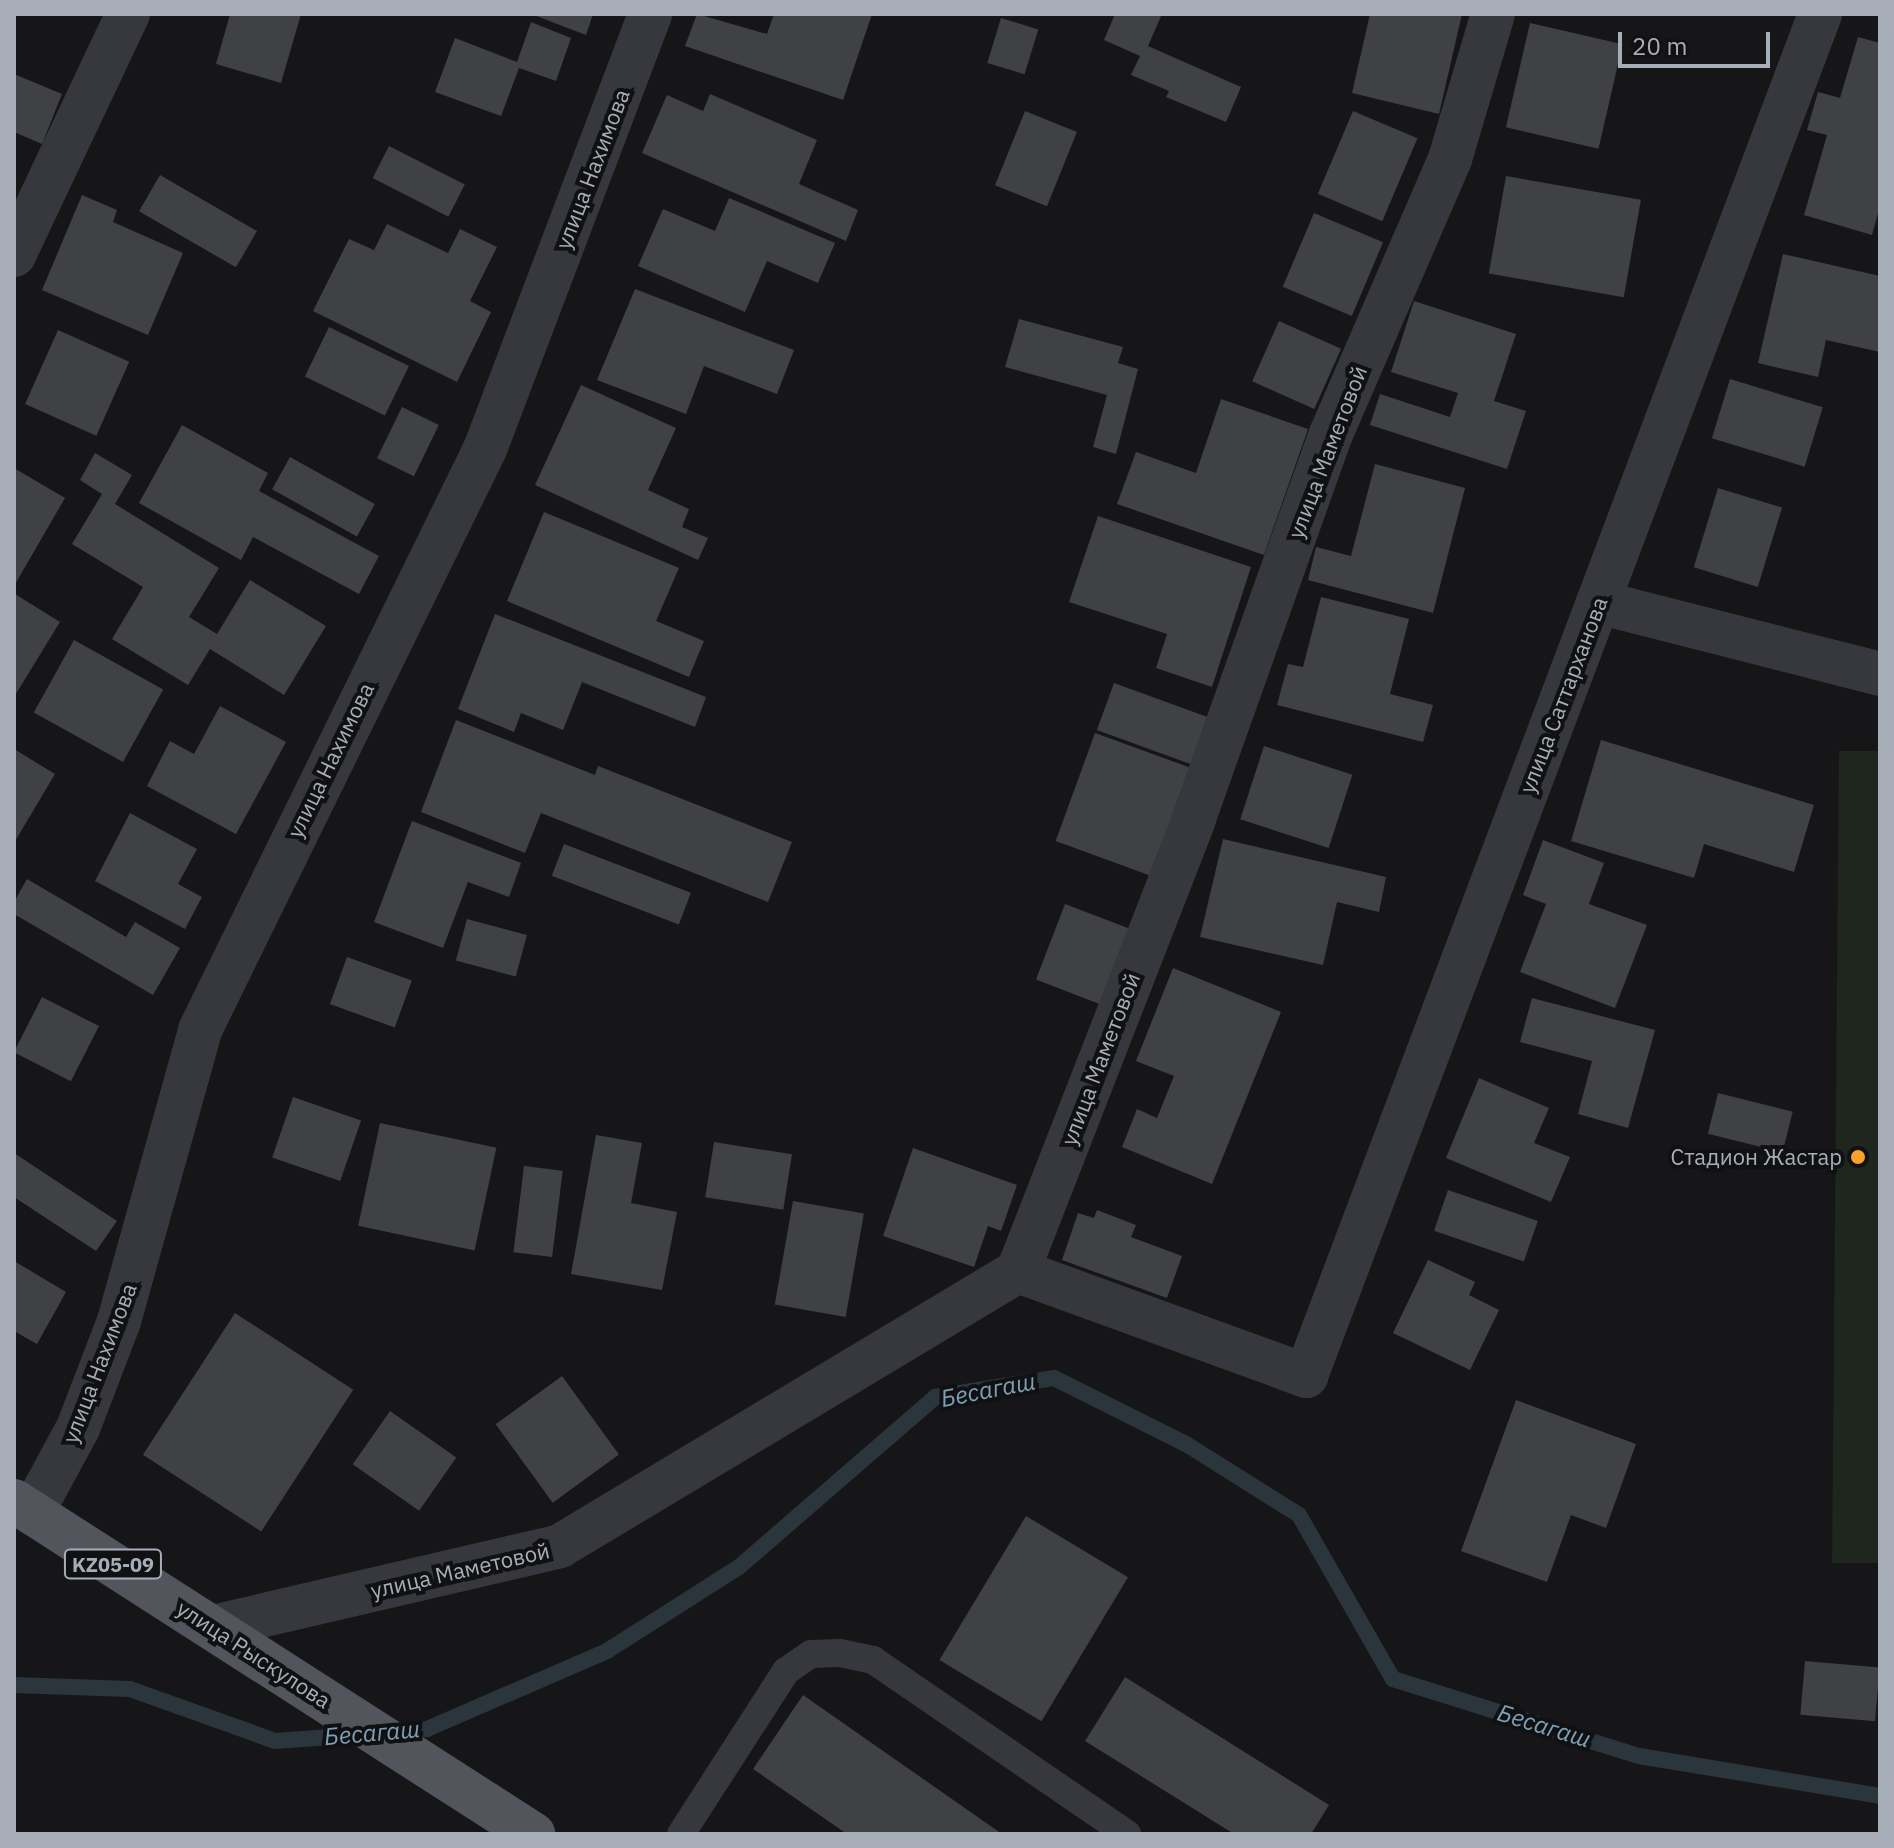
<!DOCTYPE html>
<html>
<head>
<meta charset="utf-8">
<style>
  body { margin:0 }
  #map { position:relative; width:1894px; height:1848px; overflow:hidden; background:#161618; font-family:"IBM Plex Sans",sans-serif }
  div>[style] { position:absolute }
  [style*='--x'] { left:calc(var(--x)*1px); top:calc(var(--y)*1px); width:calc(var(--w)*1px); rotate:calc(var(--a)*1deg) }
  .green>* { inset:0; background:#1e261e }
  .stream>* { height:16px; margin:-8px; padding:0 8px; transform-origin:8px; border-radius:8px; background:#2b363c }
  .building>* { inset:0; background:#404145; transform-origin:0 0 }
  .lane>* { height:28px; margin:-14px; padding:0 14px; transform-origin:14px; border-radius:14px; background:#37383d }
  .street>* { height:44px; margin:-22px; padding:0 22px; transform-origin:22px; border-radius:22px; background:#37383d }
  .primary>* { height:44px; margin:-22px; padding:0 22px; transform-origin:22px; border-radius:22px; background:#52555c }
  .dots>* { width:22px; height:22px; translate:-50% -50%; box-sizing:border-box; border:4px solid #111113; border-radius:50% }
  span { translate:-50% -50%; white-space:nowrap; text-align:center; line-height:1.15; -webkit-text-stroke:8px #111113; paint-order:stroke }
  .shield-label span { padding:2px 6px; background:#111113; border:2px solid; border-radius:6px; -webkit-text-stroke-width:0 }
  .shield-label { font-size:20px; color:#a7aeb8; font-weight:700 }
  .street-label { font-size:22px; color:#a7aeb8 }
  .poi-label { font-size:22px; color:#a7aeb8 }
  .right { translate:-100% -50%; text-align:right }
  .water-label { font-size:24px; color:#7da0b5; font-style:italic }
  .frame { position:absolute; inset:0; border:16px solid #a7aeb8; pointer-events:none }
  .scale { position:absolute; left:1618px; top:32px; width:152px; height:36px; box-sizing:border-box; border:4px solid #a7aeb8; border-top:0; padding-left:10px; font-size:24px; line-height:28px; white-space:nowrap; color:#a7aeb8; -webkit-text-stroke:6px #111113; paint-order:stroke }
</style>
</head>
<body>
<div id="map">
  <div class="green">
    <div style="clip-path:polygon(1839px 751px,1880px 751px,1880px 1563px,1832px 1563px)"></div>
  </div>
  <div class="stream">
    <div style="--x:14;--y:1685;--w:116;--a:2"></div>
    <div style="--x:130;--y:1689;--w:154;--a:19.7"></div>
    <div style="--x:275;--y:1741;--w:84;--a:-4.1"></div>
    <div style="--x:394;--y:1732;--w:33;--a:-5"></div>
    <div style="--x:427;--y:1729;--w:196;--a:-23.4"></div>
    <div style="--x:607;--y:1651;--w:156;--a:-32.5"></div>
    <div style="--x:739;--y:1567;--w:259;--a:-40.9"></div>
    <div style="--x:935;--y:1397;--w:121;--a:-9.1"></div>
    <div style="--x:1054;--y:1378;--w:148;--a:26.6"></div>
    <div style="--x:1186;--y:1444;--w:133;--a:32.1"></div>
    <div style="--x:1299;--y:1515;--w:189;--a:60.2"></div>
    <div style="--x:1393;--y:1679;--w:258;--a:17.4"></div>
    <div style="--x:1639;--y:1756;--w:244;--a:9.4"></div>
  </div>
  <div class="building">
    <div style="clip-path:polygon(230px 14px,301px 14px,281px 83px,216px 64px)"></div>
    <div style="clip-path:polygon(531px 14px,593px 14px,586px 35px)"></div>
    <div style="clip-path:polygon(697px 14px,767px 34px,774px 14px,872px 14px,843px 100px,685px 46px)"></div>
    <div style="clip-path:polygon(1115px 14px,1162px 14px,1148px 46px,1241px 87px,1226px 122px,1166px 97px,1169px 91px,1131px 75px,1140px 56px,1104px 40px)"></div>
    <div style="clip-path:polygon(1370px 14px,1462px 14px,1439px 114px,1352px 93px)"></div>
    <div style="left:1001px;top:18px;width:39px;height:47px;rotate:17deg"></div>
    <div style="clip-path:polygon(531px 22px,571px 38px,556px 81px,519px 68px,501px 116px,435px 92px,455px 38px,517px 62px)"></div>
    <div style="left:1530px;top:23px;width:95px;height:107px;rotate:13deg"></div>
    <div style="clip-path:polygon(1858px 37px,1880px 43px,1880px 206px,1872px 235px,1804px 215px,1827px 135px,1807px 130px,1818px 92px,1840px 98px)"></div>
    <div style="clip-path:polygon(14px 74px,62px 94px,42px 144px,14px 132px)"></div>
    <div style="clip-path:polygon(710px 94px,817px 140px,799px 184px,858px 210px,846px 241px,642px 153px,667px 95px,703px 111px)"></div>
    <div style="left:1025px;top:111px;width:56px;height:80px;rotate:22deg"></div>
    <div style="left:1353px;top:111px;width:70px;height:90px;rotate:23deg"></div>
    <div style="left:389px;top:146px;width:85px;height:36px;rotate:27deg"></div>
    <div style="left:160px;top:175px;width:112px;height:42px;rotate:30deg"></div>
    <div style="left:1506px;top:176px;width:137px;height:99px;rotate:10deg"></div>
    <div style="clip-path:polygon(82px 195px,117px 210px,113px 222px,183px 253px,148px 335px,42px 290px)"></div>
    <div style="clip-path:polygon(729px 198px,835px 243px,818px 283px,767px 261px,745px 312px,638px 266px,663px 209px,715px 231px)"></div>
    <div style="left:1314px;top:213px;width:75px;height:80px;rotate:23deg"></div>
    <div style="clip-path:polygon(387px 224px,448px 253px,460px 229px,497px 247px,470px 301px,491px 312px,457px 382px,313px 311px,349px 239px,374px 250px)"></div>
    <div style="clip-path:polygon(1783px 254px,1880px 276px,1880px 352px,1826px 340px,1818px 377px,1758px 363px)"></div>
    <div style="clip-path:polygon(635px 289px,794px 350px,777px 394px,704px 366px,686px 414px,597px 380px)"></div>
    <div style="clip-path:polygon(1414px 301px,1516px 334px,1494px 401px,1526px 411px,1507px 469px,1370px 425px,1380px 394px,1450px 417px,1458px 393px,1391px 372px)"></div>
    <div style="clip-path:polygon(1019px 319px,1123px 347px,1118px 363px,1138px 369px,1116px 454px,1093px 447px,1107px 395px,1005px 367px)"></div>
    <div style="left:1279px;top:321px;width:68px;height:66px;rotate:24deg"></div>
    <div style="left:329px;top:327px;width:89px;height:55px;rotate:26deg"></div>
    <div style="left:58px;top:330px;width:78px;height:81px;rotate:24deg"></div>
    <div style="left:1730px;top:379px;width:97px;height:62px;rotate:17deg"></div>
    <div style="clip-path:polygon(581px 385px,676px 428px,648px 490px,689px 509px,682px 527px,708px 538px,698px 560px,535px 485px)"></div>
    <div style="clip-path:polygon(1221px 399px,1308px 429px,1264px 555px,1117px 504px,1136px 452px,1196px 473px)"></div>
    <div style="left:402px;top:407px;width:41px;height:57px;rotate:26deg"></div>
    <div style="clip-path:polygon(182px 425px,268px 473px,259px 491px,379px 556px,359px 594px,253px 537px,241px 560px,139px 503px)"></div>
    <div style="clip-path:polygon(95px 453px,132px 475px,115px 504px,219px 568px,189px 617px,217px 634px,250px 580px,326px 626px,284px 695px,210px 649px,188px 685px,112px 639px,143px 587px,72px 544px,102px 494px,80px 480px)"></div>
    <div style="left:290px;top:457px;width:97px;height:37px;rotate:29deg"></div>
    <div style="clip-path:polygon(1375px 464px,1465px 488px,1433px 613px,1308px 580px,1316px 547px,1351px 556px)"></div>
    <div style="clip-path:polygon(14px 468px,65px 498px,14px 586px)"></div>
    <div style="left:1718px;top:488px;width:67px;height:83px;rotate:17deg"></div>
    <div style="clip-path:polygon(544px 512px,679px 568px,656px 621px,704px 641px,689px 677px,507px 601px)"></div>
    <div style="clip-path:polygon(1098px 516px,1251px 567px,1212px 687px,1156px 668px,1167px 634px,1069px 602px)"></div>
    <div style="clip-path:polygon(15px 594px,60px 622px,14px 697px,14px 596px)"></div>
    <div style="clip-path:polygon(1321px 597px,1409px 619px,1390px 694px,1433px 705px,1423px 742px,1277px 705px,1288px 664px,1303px 667px)"></div>
    <div style="clip-path:polygon(495px 614px,706px 697px,695px 727px,582px 682px,563px 730px,521px 713px,514px 732px,458px 709px)"></div>
    <div style="left:74px;top:640px;width:102px;height:83px;rotate:29deg"></div>
    <div style="left:1114px;top:683px;width:101px;height:50px;rotate:20deg"></div>
    <div style="clip-path:polygon(220px 706px,286px 742px,236px 834px,147px 786px,170px 741px,194px 754px)"></div>
    <div style="clip-path:polygon(456px 720px,595px 775px,598px 766px,792px 842px,768px 902px,541px 813px,525px 853px,421px 812px)"></div>
    <div style="left:1095px;top:733px;width:104px;height:115px;rotate:20deg"></div>
    <div style="clip-path:polygon(1601px 740px,1814px 805px,1794px 872px,1704px 844px,1694px 878px,1571px 841px)"></div>
    <div style="left:1264px;top:746px;width:93px;height:77px;rotate:18deg"></div>
    <div style="clip-path:polygon(14px 749px,55px 774px,14px 843px)"></div>
    <div style="clip-path:polygon(130px 813px,197px 849px,178px 884px,202px 897px,185px 929px,95px 881px)"></div>
    <div style="clip-path:polygon(412px 821px,521px 863px,509px 897px,468px 882px,443px 948px,374px 922px)"></div>
    <div style="clip-path:polygon(1223px 839px,1386px 877px,1379px 912px,1337px 902px,1323px 965px,1200px 937px)"></div>
    <div style="clip-path:polygon(1543px 840px,1604px 863px,1589px 904px,1647px 925px,1615px 1008px,1520px 972px,1546px 904px,1523px 895px)"></div>
    <div style="left:564px;top:844px;width:136px;height:34px;rotate:21deg"></div>
    <div style="clip-path:polygon(27px 879px,126px 937px,135px 922px,180px 948px,153px 995px,14px 914px,14px 902px)"></div>
    <div style="left:1065px;top:904px;width:68px;height:81px;rotate:21deg"></div>
    <div style="left:467px;top:919px;width:62px;height:43px;rotate:15deg"></div>
    <div style="left:347px;top:957px;width:69px;height:50px;rotate:20deg"></div>
    <div style="clip-path:polygon(1173px 968px,1281px 1012px,1212px 1184px,1122px 1147px,1137px 1109px,1157px 1118px,1174px 1076px,1136px 1061px)"></div>
    <div style="left:42px;top:997px;width:64px;height:62px;rotate:27deg"></div>
    <div style="clip-path:polygon(1532px 998px,1655px 1030px,1628px 1128px,1578px 1114px,1592px 1061px,1520px 1042px)"></div>
    <div style="clip-path:polygon(1479px 1078px,1549px 1108px,1534px 1143px,1570px 1157px,1551px 1202px,1446px 1158px)"></div>
    <div style="left:1718px;top:1093px;width:77px;height:42px;rotate:14deg"></div>
    <div style="left:293px;top:1097px;width:72px;height:64px;rotate:19deg"></div>
    <div style="left:380px;top:1123px;width:119px;height:105px;rotate:12deg"></div>
    <div style="clip-path:polygon(596px 1135px,642px 1143px,631px 1203px,677px 1212px,662px 1290px,571px 1274px)"></div>
    <div style="left:714px;top:1142px;width:79px;height:56px;rotate:9deg"></div>
    <div style="clip-path:polygon(913px 1148px,1017px 1185px,1001px 1231px,988px 1226px,974px 1267px,883px 1236px)"></div>
    <div style="clip-path:polygon(14px 1153px,117px 1221px,96px 1251px,14px 1197px)"></div>
    <div style="left:524px;top:1166px;width:39px;height:87px;rotate:7deg"></div>
    <div style="left:1448px;top:1190px;width:95px;height:43px;rotate:19deg"></div>
    <div style="left:793px;top:1201px;width:72px;height:105px;rotate:10deg"></div>
    <div style="clip-path:polygon(1097px 1210px,1136px 1225px,1131px 1237px,1182px 1256px,1167px 1298px,1062px 1260px,1078px 1213px,1094px 1218px)"></div>
    <div style="clip-path:polygon(1428px 1260px,1475px 1282px,1469px 1295px,1499px 1310px,1470px 1370px,1393px 1333px)"></div>
    <div style="clip-path:polygon(14px 1261px,66px 1292px,37px 1344px,14px 1331px)"></div>
    <div style="left:235px;top:1313px;width:141px;height:169px;rotate:33deg"></div>
    <div style="left:562px;top:1376px;width:97px;height:82px;rotate:54deg"></div>
    <div style="clip-path:polygon(1516px 1400px,1636px 1444px,1606px 1528px,1571px 1515px,1547px 1582px,1461px 1551px)"></div>
    <div style="left:390px;top:1411px;width:81px;height:65px;rotate:35deg"></div>
    <div style="left:1026px;top:1516px;width:119px;height:168px;rotate:31deg"></div>
    <div style="left:1805px;top:1661px;width:75px;height:54px;rotate:5deg"></div>
    <div style="clip-path:polygon(1125px 1677px,1329px 1805px,1311px 1834px,1234px 1834px,1085px 1741px)"></div>
    <div style="clip-path:polygon(803px 1695px,1002px 1834px,847px 1834px,753px 1769px)"></div>
  </div>
  <div class="lane">
    <div style="--x:681;--y:1834;--w:194;--a:-57.2"></div>
    <div style="--x:786;--y:1671;--w:30;--a:-34"></div>
    <div style="--x:811;--y:1654;--w:29;--a:-2"></div>
    <div style="--x:840;--y:1653;--w:34;--a:12"></div>
    <div style="--x:873;--y:1660;--w:308;--a:34.4"></div>
  </div>
  <div class="street">
    <div style="--x:14;--y:255;--w:267;--a:-64.7"></div>
    <div style="--x:1598;--y:602;--w:291;--a:14.3"></div>
    <div style="--x:1018;--y:1271;--w:307;--a:20"></div>
    <div style="--x:1306;--y:1376;--w:1456;--a:-69.32"></div>
    <div style="--x:32;--y:1513;--w:97;--a:-61.6"></div>
    <div style="--x:78;--y:1428;--w:115;--a:-69"></div>
    <div style="--x:119;--y:1321;--w:302;--a:-74.4"></div>
    <div style="--x:200;--y:1030;--w:647;--a:-63.87"></div>
    <div style="--x:485;--y:449;--w:465;--a:-69.2"></div>
    <div style="--x:213;--y:1627;--w:356;--a:-13.1"></div>
    <div style="--x:560;--y:1546;--w:534;--a:-30.98"></div>
    <div style="--x:1018;--y:1271;--w:483;--a:-68.7"></div>
    <div style="--x:1193;--y:821;--w:411;--a:-70.4"></div>
    <div style="--x:1331;--y:434;--w:300;--a:-66.6"></div>
    <div style="--x:1450;--y:159;--w:151;--a:-73.5"></div>
  </div>
  <div class="primary">
    <div style="--x:14;--y:1501;--w:617;--a:32.68"></div>
  </div>
  <div class="dots">
    <div style="left:1858px;top:1157px;background:#f9a02c"></div>
  </div>
  <div class="shield-label">
    <span style="left:113px;top:1564px">KZ05-09</span>
  </div>
  <div class="street-label">
    <span style="left:592px;top:169px;rotate:-69deg">улица Нахимова</span>
    <span style="left:1327px;top:452px;rotate:-69deg">улица Маметовой</span>
    <span style="left:1563px;top:695px;rotate:-69deg">улица Саттарханова</span>
    <span style="left:330px;top:760px;rotate:-64deg">улица Нахимова</span>
    <span style="left:1100px;top:1059px;rotate:-69deg">улица Маметовой</span>
    <span style="left:99px;top:1363px;rotate:-69deg">улица Нахимова</span>
    <span style="left:460px;top:1570px;rotate:-13deg">улица Маметовой</span>
    <span style="left:254px;top:1654px;rotate:33deg">улица Рыскулова</span>
  </div>
  <div class="poi-label">
    <span class="right" style="left:1842px;top:1157px">Стадион Жастар</span>
  </div>
  <div class="water-label">
    <span style="left:988px;top:1390px;rotate:-11deg">Бесагаш</span>
    <span style="left:1544px;top:1726px;rotate:17deg">Бесагаш</span>
    <span style="left:372px;top:1733px;rotate:-5deg">Бесагаш</span>
  </div>
  <div class="frame"></div>
  <div class="scale">20 m</div>
</div>
</body>
</html>
